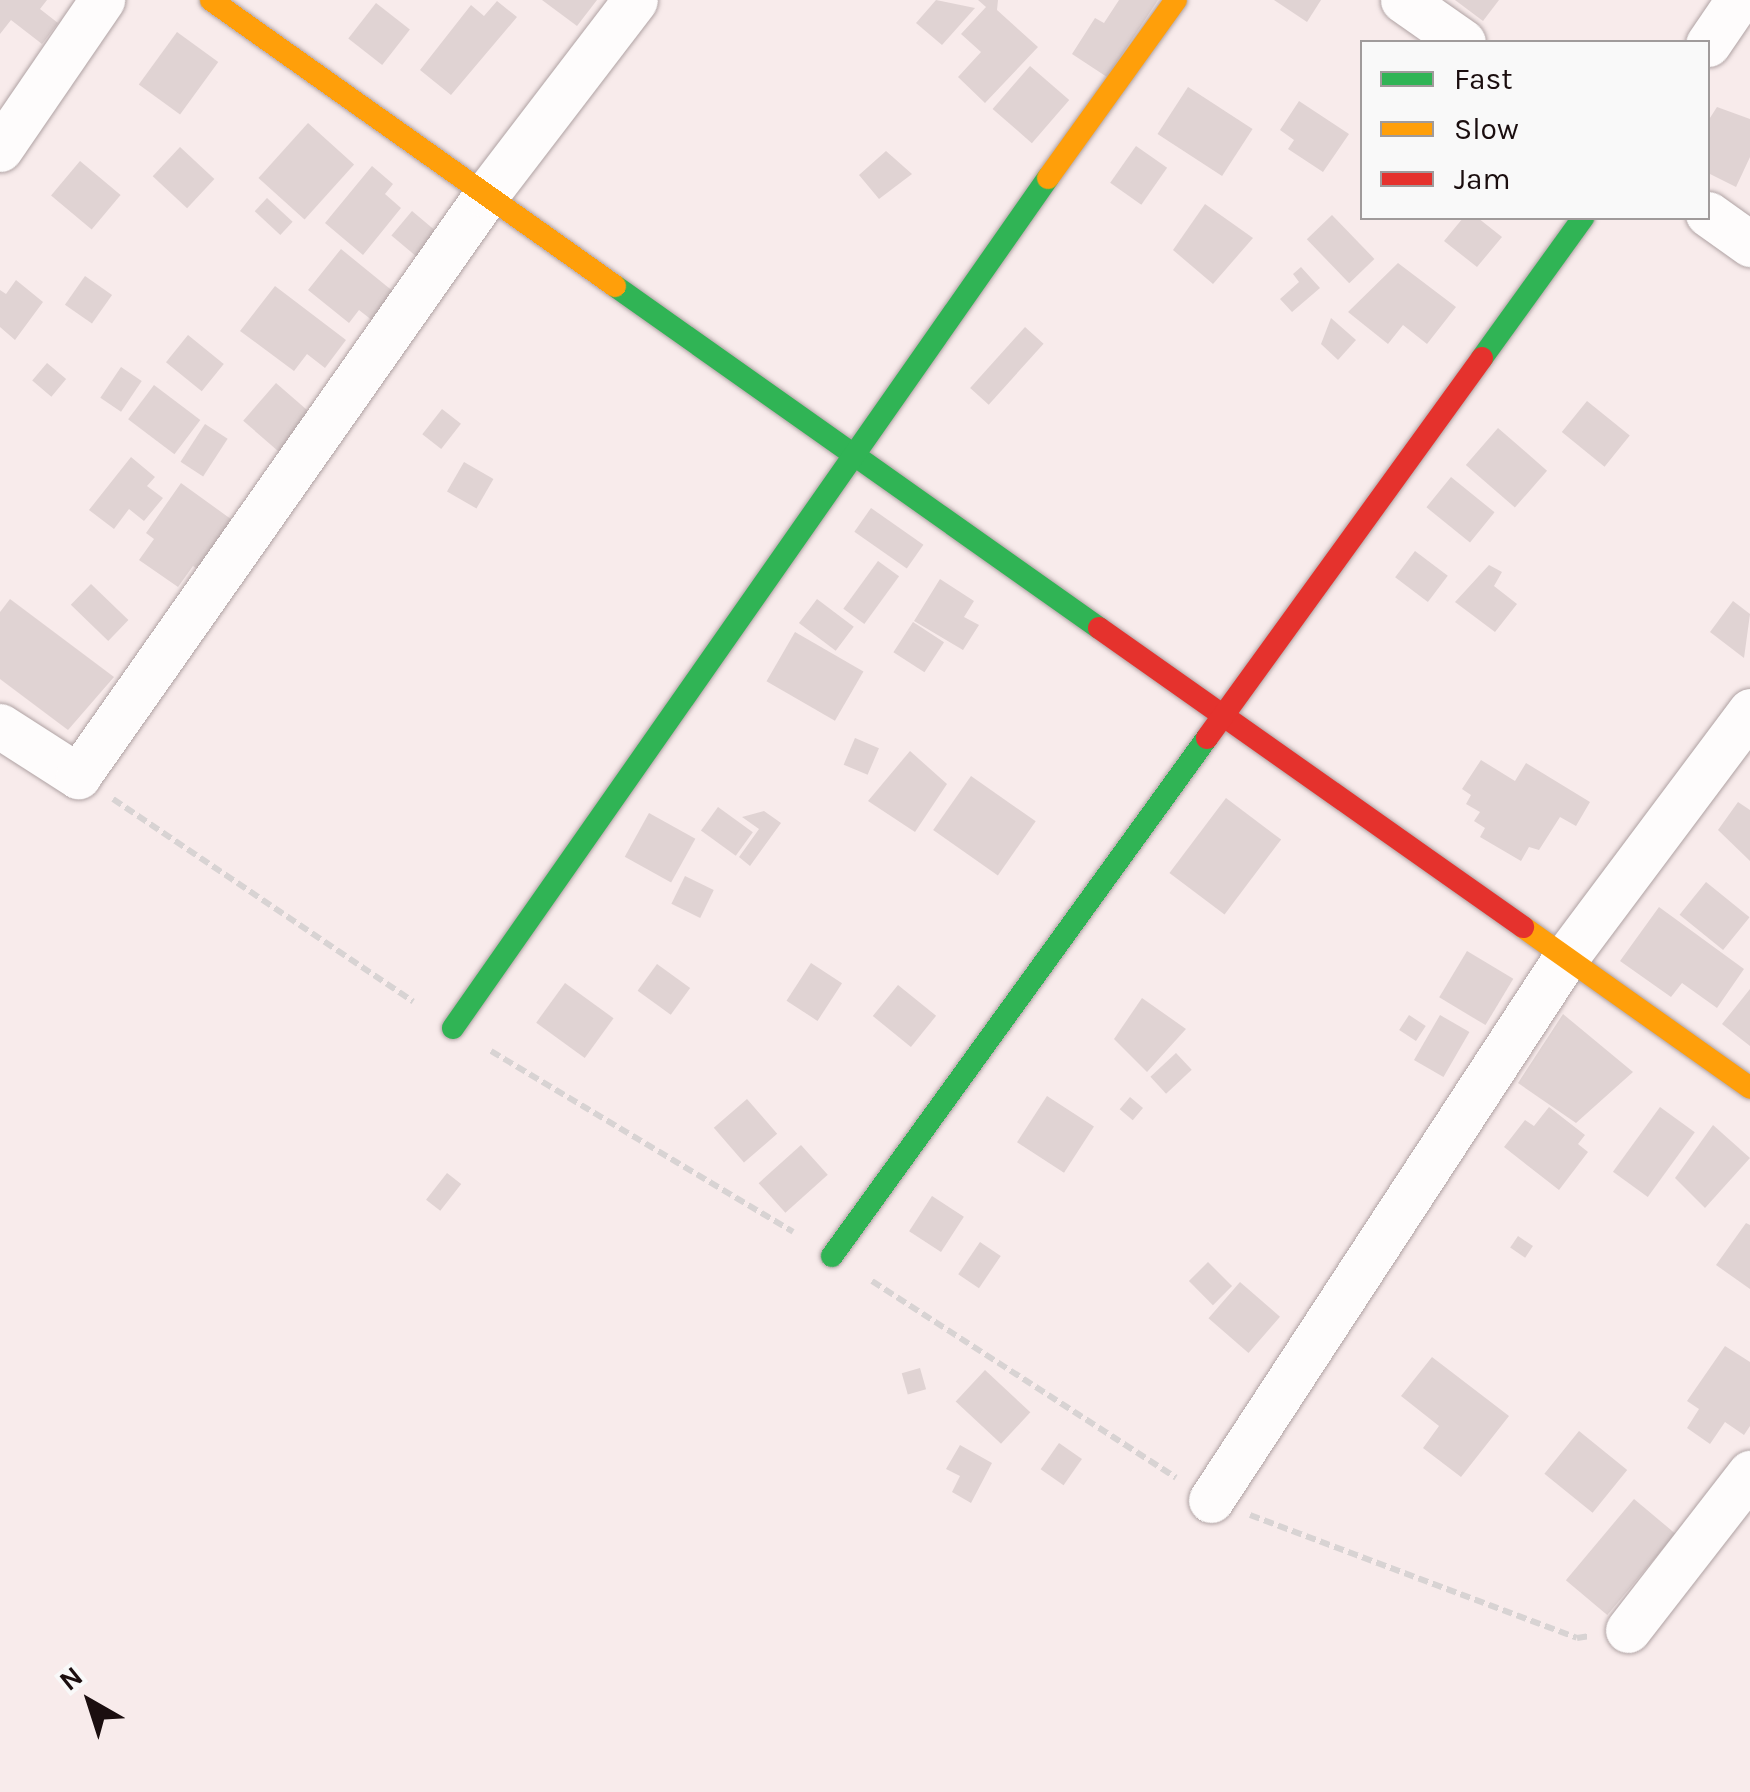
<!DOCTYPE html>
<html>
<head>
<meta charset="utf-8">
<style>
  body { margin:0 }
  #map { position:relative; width:1750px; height:1792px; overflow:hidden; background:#f8ebeb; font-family:Karla,sans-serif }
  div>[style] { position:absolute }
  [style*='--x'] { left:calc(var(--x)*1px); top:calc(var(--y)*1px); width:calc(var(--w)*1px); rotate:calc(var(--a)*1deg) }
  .building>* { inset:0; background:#e0d3d3; transform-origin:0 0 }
  .path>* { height:6px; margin-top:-3px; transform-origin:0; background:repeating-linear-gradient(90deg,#d8d3d3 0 10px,transparent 0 15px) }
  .roads { filter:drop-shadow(0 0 2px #afa2a3) drop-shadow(0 0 2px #afa2a3) }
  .street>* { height:45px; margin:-22.5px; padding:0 22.5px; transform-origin:22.5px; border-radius:22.5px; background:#fefcfc }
  .fast>* { height:22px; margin:-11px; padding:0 11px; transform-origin:11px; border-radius:11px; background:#30b455 }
  .slow>* { height:22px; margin:-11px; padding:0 11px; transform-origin:11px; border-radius:11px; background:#ff9f0a }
  .jam>* { height:22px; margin:-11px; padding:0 11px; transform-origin:11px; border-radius:11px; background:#e5322d }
  span { translate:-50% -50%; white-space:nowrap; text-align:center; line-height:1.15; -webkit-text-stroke:8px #f9f9f9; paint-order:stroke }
  .legend { position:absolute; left:1360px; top:40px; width:350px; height:180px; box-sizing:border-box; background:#f9f9f9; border:2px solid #a09b9b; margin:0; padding:12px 18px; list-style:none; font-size:30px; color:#1b0e0f }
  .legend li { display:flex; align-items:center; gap:20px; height:50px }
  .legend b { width:50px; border:2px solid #a09b9b }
  .north { position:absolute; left:40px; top:1652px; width:100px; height:100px; -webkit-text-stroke:8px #f9f9f9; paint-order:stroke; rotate:321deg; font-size:28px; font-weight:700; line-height:40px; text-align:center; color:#1b0e0f }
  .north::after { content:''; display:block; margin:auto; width:35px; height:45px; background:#1b0e0f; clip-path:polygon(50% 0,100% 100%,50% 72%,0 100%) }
</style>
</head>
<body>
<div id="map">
  <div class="building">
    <div style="clip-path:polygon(0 0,47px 0,40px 9px,58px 23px,42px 44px,11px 20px,0 34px)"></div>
    <div style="clip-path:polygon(542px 0,597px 0,577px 26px)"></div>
    <div style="clip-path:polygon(936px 0,975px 8px,942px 45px,916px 23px)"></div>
    <div style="clip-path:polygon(978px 0,998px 0,997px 10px,1038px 47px,985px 103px,958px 77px,981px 52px,961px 34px,986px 7px)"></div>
    <div style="clip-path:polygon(1119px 0,1158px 0,1107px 77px,1072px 54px,1095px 18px,1104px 23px)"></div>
    <div style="clip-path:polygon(1274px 0,1321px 0,1307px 22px)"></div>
    <div style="clip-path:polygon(1455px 0,1499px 0,1483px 21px)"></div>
    <div style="clip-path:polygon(497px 1px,517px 17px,451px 95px,420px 70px,471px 5px,484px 16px)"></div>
    <div style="left:376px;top:3px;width:43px;height:45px;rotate:38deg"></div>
    <div style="left:177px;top:32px;width:51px;height:65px;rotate:36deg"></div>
    <div style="left:1030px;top:66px;width:52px;height:57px;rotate:41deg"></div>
    <div style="left:1188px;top:87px;width:77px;height:56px;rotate:33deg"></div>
    <div style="clip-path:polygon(1299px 101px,1349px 134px,1323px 172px,1288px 149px,1294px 140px,1280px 130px)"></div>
    <div style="clip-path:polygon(1717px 107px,1750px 119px,1750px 157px,1736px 187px,1708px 173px,1708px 121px)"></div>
    <div style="left:308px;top:123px;width:62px;height:74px;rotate:42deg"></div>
    <div style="left:1136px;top:146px;width:38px;height:45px;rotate:35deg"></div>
    <div style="left:180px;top:147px;width:47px;height:40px;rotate:43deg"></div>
    <div style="clip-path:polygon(886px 151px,912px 174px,879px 199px,859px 175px)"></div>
    <div style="left:80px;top:161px;width:53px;height:45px;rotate:40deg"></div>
    <div style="clip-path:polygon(372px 166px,393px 184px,385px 194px,401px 208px,363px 255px,325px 223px)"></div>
    <div style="left:267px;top:198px;width:35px;height:18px;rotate:43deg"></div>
    <div style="clip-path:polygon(1205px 204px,1253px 238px,1213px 284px,1173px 250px)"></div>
    <div style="left:412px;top:211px;width:43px;height:32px;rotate:40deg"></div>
    <div style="left:1332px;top:215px;width:61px;height:35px;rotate:46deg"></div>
    <div style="clip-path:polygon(1463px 218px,1478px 218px,1502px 237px,1477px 267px,1444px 241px)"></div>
    <div style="clip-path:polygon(341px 249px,400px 297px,378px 325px,359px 310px,349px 323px,308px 290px)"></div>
    <div style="clip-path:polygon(1398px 263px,1456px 307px,1427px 344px,1403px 325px,1388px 344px,1348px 312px)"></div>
    <div style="clip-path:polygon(1301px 267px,1320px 288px,1292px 312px,1280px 299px,1299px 282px,1293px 274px)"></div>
    <div style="left:85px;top:276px;width:33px;height:35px;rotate:35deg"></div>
    <div style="clip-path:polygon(16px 280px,43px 302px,15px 340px,0 327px,0 290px,6px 294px)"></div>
    <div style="clip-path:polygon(275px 286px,346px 340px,325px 368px,307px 354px,294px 371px,240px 331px)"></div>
    <div style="clip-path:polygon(1331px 318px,1356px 340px,1338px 360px,1321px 344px)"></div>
    <div style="left:1025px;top:327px;width:25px;height:82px;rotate:42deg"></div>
    <div style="left:188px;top:335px;width:46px;height:35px;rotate:39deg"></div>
    <div style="left:47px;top:363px;width:25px;height:23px;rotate:40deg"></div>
    <div style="left:121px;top:367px;width:25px;height:37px;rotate:34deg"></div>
    <div style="left:276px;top:383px;width:48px;height:50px;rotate:41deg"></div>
    <div style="left:154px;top:385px;width:58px;height:43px;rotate:37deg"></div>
    <div style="left:1587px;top:401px;width:55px;height:40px;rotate:39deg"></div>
    <div style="left:442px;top:409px;width:24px;height:32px;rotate:38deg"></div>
    <div style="left:205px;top:424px;width:27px;height:45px;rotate:33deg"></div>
    <div style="left:1498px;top:428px;width:65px;height:49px;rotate:41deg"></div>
    <div style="clip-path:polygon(131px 457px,155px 477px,147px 486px,163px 498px,144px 521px,129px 509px,114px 529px,89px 510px)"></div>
    <div style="left:464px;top:462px;width:34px;height:34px;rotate:30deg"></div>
    <div style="left:1451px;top:477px;width:56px;height:39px;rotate:39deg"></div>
    <div style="clip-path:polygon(181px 483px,235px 522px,201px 571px,193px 566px,178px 587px,139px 560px,154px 539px,146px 533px)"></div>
    <div style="left:871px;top:508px;width:64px;height:29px;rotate:35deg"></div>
    <div style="left:1415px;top:551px;width:41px;height:33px;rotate:37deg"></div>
    <div style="left:878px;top:561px;width:26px;height:59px;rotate:36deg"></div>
    <div style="clip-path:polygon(1489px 565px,1502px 572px,1494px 586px,1517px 604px,1495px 632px,1455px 602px)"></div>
    <div style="clip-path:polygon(940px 579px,974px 601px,964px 617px,979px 625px,963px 650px,914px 621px)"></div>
    <div style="left:91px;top:584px;width:52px;height:29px;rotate:44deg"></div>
    <div style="clip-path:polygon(10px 599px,114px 677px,68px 730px,0 679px,0 612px)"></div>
    <div style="left:817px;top:599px;width:46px;height:30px;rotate:37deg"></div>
    <div style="clip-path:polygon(1733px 601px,1750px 614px,1744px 658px,1710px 632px)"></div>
    <div style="left:913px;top:622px;width:37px;height:36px;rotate:33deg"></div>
    <div style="left:795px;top:632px;width:79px;height:57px;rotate:30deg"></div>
    <div style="left:855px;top:738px;width:26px;height:29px;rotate:23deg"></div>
    <div style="clip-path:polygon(910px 751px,947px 784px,915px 832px,868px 801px)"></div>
    <div style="clip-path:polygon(1481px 760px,1515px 781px,1526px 763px,1590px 802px,1576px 826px,1560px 817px,1539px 850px,1529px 847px,1521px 861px,1480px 837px,1485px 828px,1474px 821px,1480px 812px,1466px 804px,1471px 795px,1462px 789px)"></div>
    <div style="left:971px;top:776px;width:79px;height:66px;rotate:35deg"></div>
    <div style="left:1226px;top:798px;width:69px;height:94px;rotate:37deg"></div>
    <div style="clip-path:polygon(1738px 802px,1750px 810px,1750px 861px,1718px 830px)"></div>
    <div style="left:718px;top:807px;width:43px;height:29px;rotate:36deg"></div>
    <div style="clip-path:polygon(764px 811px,781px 823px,750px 866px,739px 857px,759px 829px,742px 817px)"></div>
    <div style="left:649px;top:813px;width:53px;height:50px;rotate:29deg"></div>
    <div style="left:685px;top:876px;width:32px;height:31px;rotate:26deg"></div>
    <div style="left:1706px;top:882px;width:56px;height:42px;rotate:39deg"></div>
    <div style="clip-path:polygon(1659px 907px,1744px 969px,1717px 1008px,1682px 983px,1671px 997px,1620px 961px)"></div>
    <div style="left:1467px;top:951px;width:54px;height:54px;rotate:31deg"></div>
    <div style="left:811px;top:963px;width:37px;height:45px;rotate:33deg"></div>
    <div style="left:657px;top:964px;width:41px;height:33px;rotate:36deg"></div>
    <div style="left:565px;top:983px;width:60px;height:49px;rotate:36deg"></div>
    <div style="left:898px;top:985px;width:49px;height:40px;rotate:39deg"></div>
    <div style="clip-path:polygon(1750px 989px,1750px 1046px,1722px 1024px)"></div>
    <div style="clip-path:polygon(1142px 998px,1186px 1029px,1147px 1072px,1114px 1039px)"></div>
    <div style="clip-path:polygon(1563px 1014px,1633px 1072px,1576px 1123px,1518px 1083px)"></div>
    <div style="left:1409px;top:1015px;width:20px;height:18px;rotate:33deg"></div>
    <div style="left:1440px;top:1015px;width:34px;height:52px;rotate:30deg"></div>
    <div style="left:1176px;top:1053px;width:23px;height:35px;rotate:47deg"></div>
    <div style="left:1047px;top:1096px;width:56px;height:55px;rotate:33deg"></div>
    <div style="left:1130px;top:1097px;width:17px;height:16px;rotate:40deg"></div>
    <div style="left:747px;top:1099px;width:46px;height:44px;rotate:49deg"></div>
    <div style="clip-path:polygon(1549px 1107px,1585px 1135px,1578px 1144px,1588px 1152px,1559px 1190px,1504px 1147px,1525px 1120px,1534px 1126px)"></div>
    <div style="left:1660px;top:1107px;width:43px;height:80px;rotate:36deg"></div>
    <div style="clip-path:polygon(1713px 1125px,1750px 1158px,1705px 1208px,1675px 1178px)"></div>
    <div style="left:801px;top:1145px;width:40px;height:57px;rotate:48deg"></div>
    <div style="left:447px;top:1173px;width:18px;height:34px;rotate:38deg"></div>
    <div style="left:932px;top:1196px;width:38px;height:42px;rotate:33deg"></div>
    <div style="clip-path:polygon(1746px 1223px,1750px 1225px,1750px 1289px,1716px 1265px)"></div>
    <div style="left:1518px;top:1236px;width:18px;height:14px;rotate:34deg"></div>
    <div style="left:980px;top:1242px;width:25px;height:39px;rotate:34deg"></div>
    <div style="left:1208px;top:1262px;width:34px;height:27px;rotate:45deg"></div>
    <div style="left:1240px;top:1282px;width:53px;height:48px;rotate:41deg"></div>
    <div style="clip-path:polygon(1725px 1346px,1750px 1362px,1750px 1426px,1744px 1435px,1725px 1422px,1710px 1444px,1687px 1428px,1699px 1409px,1687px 1401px)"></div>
    <div style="clip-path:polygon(1432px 1357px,1509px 1416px,1461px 1477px,1423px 1448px,1439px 1426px,1401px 1396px)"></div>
    <div style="left:920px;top:1368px;width:22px;height:19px;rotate:74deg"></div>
    <div style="left:985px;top:1370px;width:62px;height:43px;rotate:43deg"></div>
    <div style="left:1579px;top:1431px;width:62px;height:55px;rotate:39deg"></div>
    <div style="left:1059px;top:1443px;width:28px;height:32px;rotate:35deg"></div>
    <div style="clip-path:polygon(960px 1445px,992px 1463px,971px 1503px,952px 1492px,960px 1476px,946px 1469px)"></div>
    <div style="left:1634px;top:1499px;width:54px;height:106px;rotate:40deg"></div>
  </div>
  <div class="path">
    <div style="--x:113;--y:799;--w:362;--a:34"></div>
    <div style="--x:491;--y:1051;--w:352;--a:30.9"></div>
    <div style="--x:872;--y:1281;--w:362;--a:32.9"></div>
    <div style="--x:1250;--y:1515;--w:349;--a:20.6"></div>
    <div style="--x:1577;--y:1638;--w:13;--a:-9"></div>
  </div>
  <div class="roads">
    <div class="street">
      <div style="--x:1403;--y:0;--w:73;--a:35"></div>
      <div style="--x:1708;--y:44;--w:53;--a:-55.7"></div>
      <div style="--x:0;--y:149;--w:181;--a:-55.6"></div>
      <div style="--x:1708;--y:214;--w:52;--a:35.5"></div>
      <div style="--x:0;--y:726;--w:93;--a:32.7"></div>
      <div style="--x:78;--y:776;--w:710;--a:-54.92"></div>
      <div style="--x:486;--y:195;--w:245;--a:-52.6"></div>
      <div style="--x:1211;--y:1500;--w:645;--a:-56.83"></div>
      <div style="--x:1564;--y:960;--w:311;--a:-53.2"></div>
      <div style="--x:1628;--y:1630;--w:199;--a:-52.2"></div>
    </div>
    <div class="fast">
      <div style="--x:615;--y:286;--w:593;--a:35.25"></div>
      <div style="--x:1482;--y:358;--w:173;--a:-54.2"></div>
      <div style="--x:453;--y:1028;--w:1038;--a:-55.01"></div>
      <div style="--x:832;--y:1256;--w:639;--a:-54.1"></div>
    </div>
    <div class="slow">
      <div style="--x:211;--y:0;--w:495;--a:35.3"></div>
      <div style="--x:1048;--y:178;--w:219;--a:-54.3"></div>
      <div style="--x:1523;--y:927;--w:278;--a:35.3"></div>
    </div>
    <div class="jam">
      <div style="--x:1099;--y:628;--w:519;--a:35.19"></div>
      <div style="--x:1207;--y:738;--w:469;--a:-54.1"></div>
    </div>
  </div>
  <ul class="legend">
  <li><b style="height:12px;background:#30b455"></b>Fast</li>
  <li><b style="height:12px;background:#ff9f0a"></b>Slow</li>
  <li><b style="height:12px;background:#e5322d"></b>Jam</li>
  </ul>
  <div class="north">N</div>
</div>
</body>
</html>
